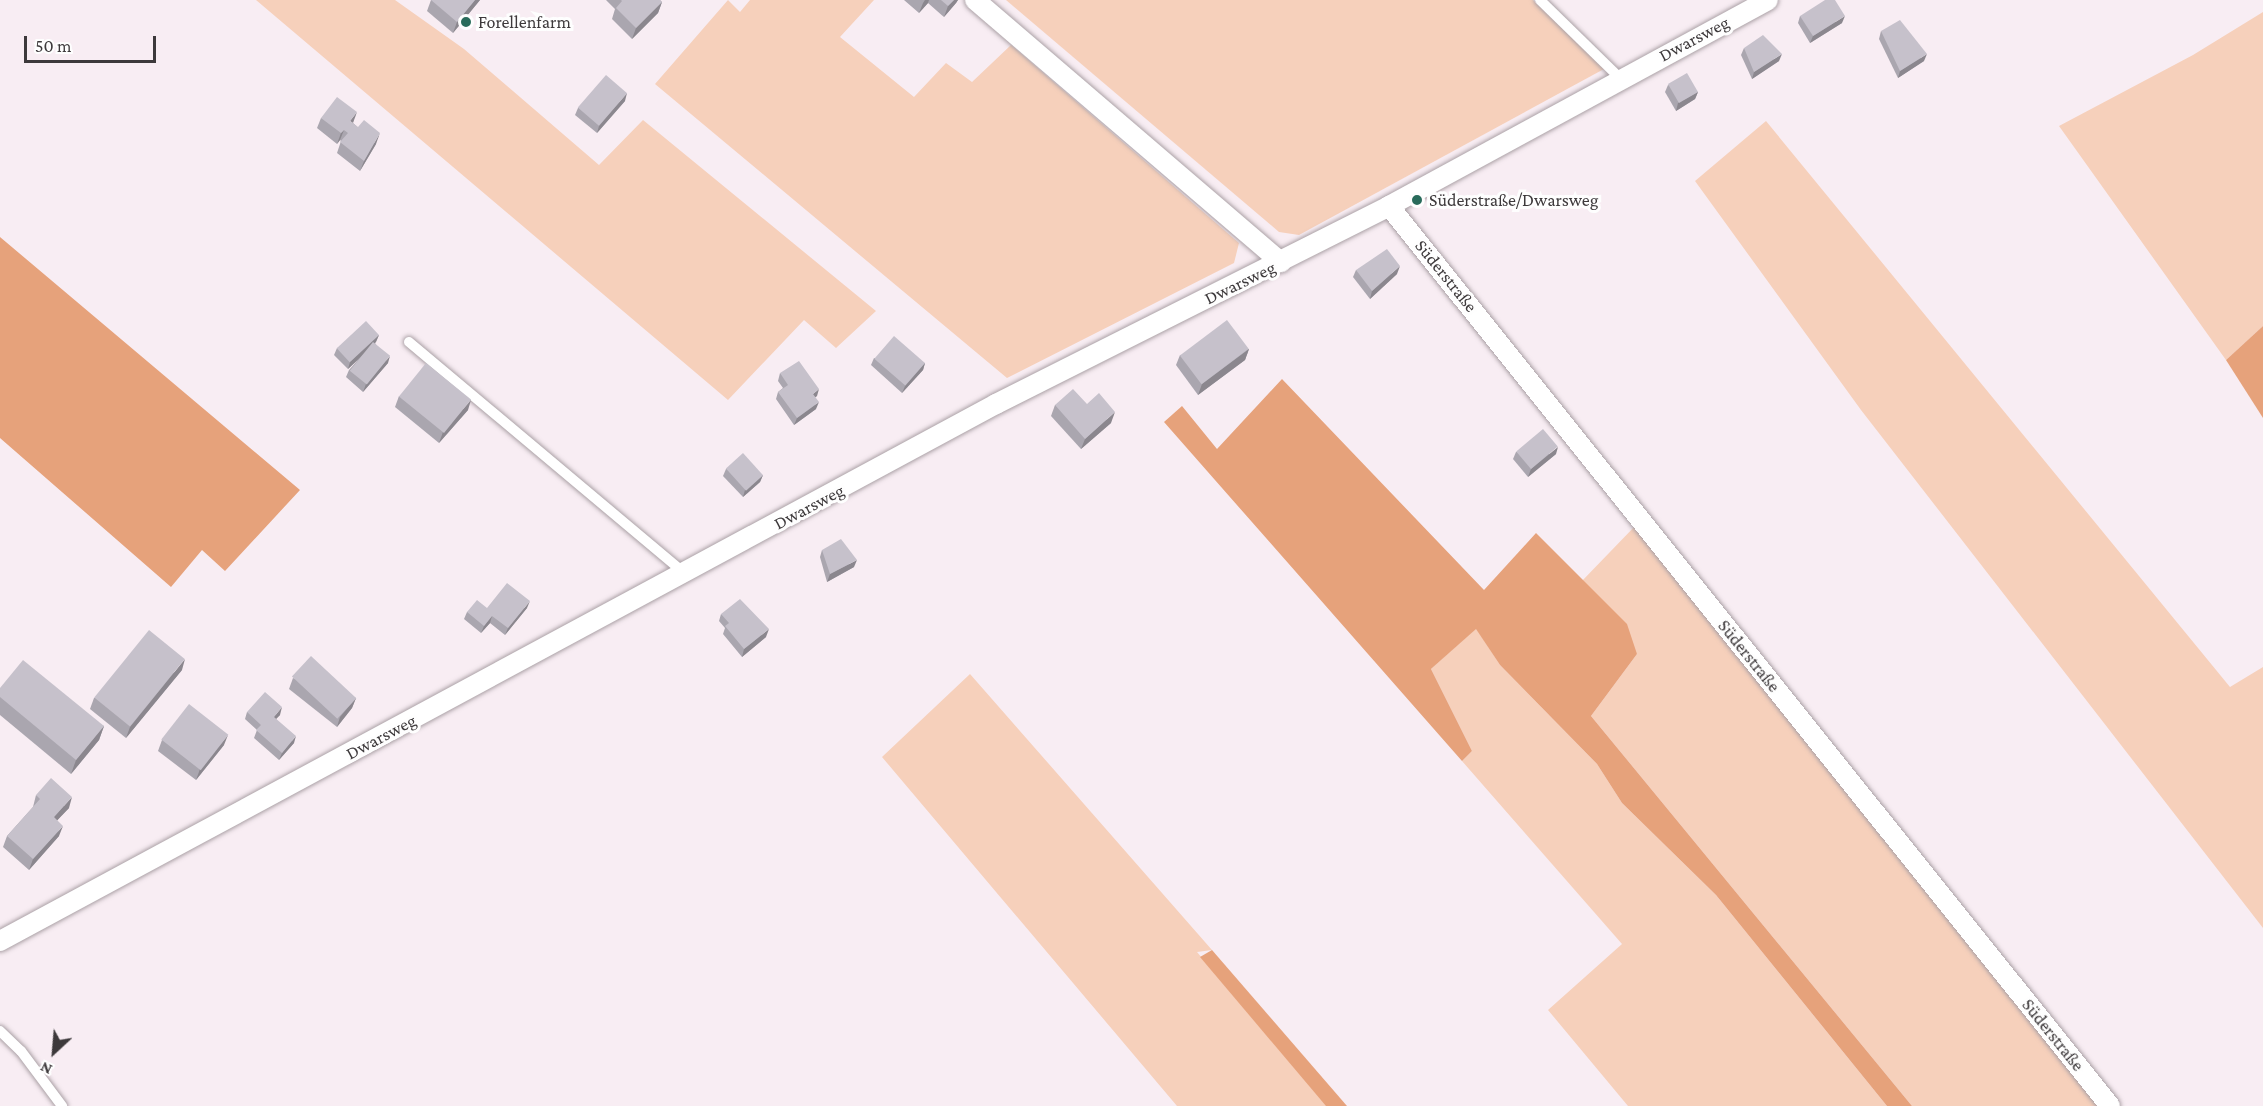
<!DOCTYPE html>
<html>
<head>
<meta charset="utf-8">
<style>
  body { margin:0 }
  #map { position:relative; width:2263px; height:1106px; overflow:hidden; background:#f8edf3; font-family:"Crimson Pro",serif }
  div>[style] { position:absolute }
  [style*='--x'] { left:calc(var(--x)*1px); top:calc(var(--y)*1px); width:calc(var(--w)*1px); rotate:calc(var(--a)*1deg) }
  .green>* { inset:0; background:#f6d0bb }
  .forest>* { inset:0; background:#e6a27b }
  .roads { filter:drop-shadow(0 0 2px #aba1a6) drop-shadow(0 0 2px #aba1a6) }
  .service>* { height:10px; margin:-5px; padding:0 5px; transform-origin:5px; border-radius:5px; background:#fff }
  .minor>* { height:20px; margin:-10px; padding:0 10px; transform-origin:10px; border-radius:10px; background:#fff }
  .wall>* { inset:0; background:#aaa6af }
  .shaded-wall>* { inset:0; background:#8b878e }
  .building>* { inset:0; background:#c6c1cb; transform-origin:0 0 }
  .dots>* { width:16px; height:16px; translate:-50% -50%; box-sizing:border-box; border:3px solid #fefefe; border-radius:50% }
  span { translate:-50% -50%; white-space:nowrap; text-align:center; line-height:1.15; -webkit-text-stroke:6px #fefefe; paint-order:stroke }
  .poi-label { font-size:18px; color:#3d393b }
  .left { translate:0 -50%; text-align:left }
  .street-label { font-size:18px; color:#3d393b }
  .north { position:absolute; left:24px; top:1022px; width:60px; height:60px; -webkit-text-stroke:4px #fefefe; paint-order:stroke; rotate:206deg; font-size:16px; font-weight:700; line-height:24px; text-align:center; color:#3d393b }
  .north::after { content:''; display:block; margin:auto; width:21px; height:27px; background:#3d393b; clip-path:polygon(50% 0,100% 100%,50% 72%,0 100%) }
  .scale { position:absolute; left:24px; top:36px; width:132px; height:27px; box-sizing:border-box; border:3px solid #3d393b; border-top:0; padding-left:8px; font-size:18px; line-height:21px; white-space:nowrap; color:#3d393b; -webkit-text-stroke:4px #fefefe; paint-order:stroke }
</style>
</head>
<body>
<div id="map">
  <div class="green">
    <div style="clip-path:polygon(256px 0,395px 0,464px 49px,599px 165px,643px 120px,876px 311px,836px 348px,804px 320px,728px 400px)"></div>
    <div style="clip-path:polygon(728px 0,740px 12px,750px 0,874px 0,840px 37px,914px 97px,946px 63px,972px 82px,1011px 45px,1239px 243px,1234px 263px,1007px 378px,655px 84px)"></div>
    <div style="clip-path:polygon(1006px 0,1533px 0,1604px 69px,1299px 235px,1279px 232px)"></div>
    <div style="clip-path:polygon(2263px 12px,2263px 326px,2226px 360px,2059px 126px,2193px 55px)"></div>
    <div style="clip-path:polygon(1766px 121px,2230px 687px,2263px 667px,2263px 928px,1861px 410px,1695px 181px)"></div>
    <div style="clip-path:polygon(1637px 524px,2103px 1106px,1912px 1106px,1591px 716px,1637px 654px,1581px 582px)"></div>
    <div style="clip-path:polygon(1476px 628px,1500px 665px,1597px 764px,1622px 803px,1716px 895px,1887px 1106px,1628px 1106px,1548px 1010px,1622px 944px,1462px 761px,1472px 751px,1431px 669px)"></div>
    <div style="clip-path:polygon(970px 674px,1212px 950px,1197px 952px,1328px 1106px,1177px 1106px,882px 757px)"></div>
  </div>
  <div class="forest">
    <div style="clip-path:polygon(0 237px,300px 490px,225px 571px,202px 550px,171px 587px,0 438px)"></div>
    <div style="clip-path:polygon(2263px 326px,2263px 418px,2226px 360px)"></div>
    <div style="clip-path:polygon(1282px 379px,1484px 590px,1536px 533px,1627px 624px,1637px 654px,1591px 716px,1912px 1106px,1887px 1106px,1716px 895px,1622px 803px,1597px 764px,1500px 665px,1476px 629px,1431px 669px,1472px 751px,1462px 761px,1164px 422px,1182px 406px,1217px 449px)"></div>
    <div style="clip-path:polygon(1212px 950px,1347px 1106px,1326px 1106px,1200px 957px)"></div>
  </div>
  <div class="roads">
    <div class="service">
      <div style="--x:1540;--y:0;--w:112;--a:44.3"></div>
      <div style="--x:409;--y:342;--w:359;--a:40"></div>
      <div style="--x:0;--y:1031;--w:29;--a:44"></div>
      <div style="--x:21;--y:1051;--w:69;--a:53.3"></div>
    </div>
    <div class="minor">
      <div style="--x:975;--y:0;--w:403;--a:40.6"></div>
      <div style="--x:1389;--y:206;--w:1153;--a:51.3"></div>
      <div style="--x:0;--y:941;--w:1132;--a:-28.33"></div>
      <div style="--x:996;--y:404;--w:440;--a:-26.7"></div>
      <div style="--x:1389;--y:206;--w:431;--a:-28.5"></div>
    </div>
  </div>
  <div class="wall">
    <div style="clip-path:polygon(431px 0,480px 0,453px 33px,427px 11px)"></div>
    <div style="clip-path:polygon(606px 0,660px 0,662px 2px,658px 13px,632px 39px,612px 19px,615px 9px)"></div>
    <div style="clip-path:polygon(904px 0,958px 0,956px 3px,944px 17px,928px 3px,919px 13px)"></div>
    <div style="clip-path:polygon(1800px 16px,1842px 23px,1810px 43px,1798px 23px)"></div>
    <div style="clip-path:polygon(1881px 31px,1924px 61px,1898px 78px,1879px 39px)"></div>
    <div style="clip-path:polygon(1744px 48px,1779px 61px,1752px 79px,1741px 55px)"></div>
    <div style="clip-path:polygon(1668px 85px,1698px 92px,1695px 99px,1676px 111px,1665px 92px)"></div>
    <div style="clip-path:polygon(625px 101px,597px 133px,575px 115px,578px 108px)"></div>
    <div style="clip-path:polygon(321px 118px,353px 123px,376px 144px,360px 171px,337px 153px,341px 141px,340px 140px,337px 144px,317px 128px)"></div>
    <div style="clip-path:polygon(1356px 270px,1397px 274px,1370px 299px,1353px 277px)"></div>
    <div style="clip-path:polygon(379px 335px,375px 343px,388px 363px,363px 392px,346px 377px,349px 370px,358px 360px,348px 369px,334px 355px,337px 348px)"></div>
    <div style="clip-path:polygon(1249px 349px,1245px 360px,1198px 395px,1176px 365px,1180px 355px)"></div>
    <div style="clip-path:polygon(874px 358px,925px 363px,923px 370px,902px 393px,871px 365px)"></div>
    <div style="clip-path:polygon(780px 373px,817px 396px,815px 397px,816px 409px,794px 425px,776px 399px,778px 392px,783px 388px,778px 381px)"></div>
    <div style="clip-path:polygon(399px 396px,468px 410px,439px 443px,395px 407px)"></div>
    <div style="clip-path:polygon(1087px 404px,1111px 423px,1081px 449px,1051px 416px,1055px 405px)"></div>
    <div style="clip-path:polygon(1516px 452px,1556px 454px,1528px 477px,1513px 459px)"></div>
    <div style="clip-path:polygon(726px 469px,763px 475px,760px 482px,743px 497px,723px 476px)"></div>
    <div style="clip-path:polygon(822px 550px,854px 567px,827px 582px,820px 557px)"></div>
    <div style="clip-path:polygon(487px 608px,527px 608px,505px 635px,490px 623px,481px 633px,464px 619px,467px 612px)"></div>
    <div style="clip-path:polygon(721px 614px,766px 637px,742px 657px,723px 634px,725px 628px,719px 621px)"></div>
    <div style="clip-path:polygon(182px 670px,126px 738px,90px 709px,94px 698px)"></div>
    <div style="clip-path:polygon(293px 678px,356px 698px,352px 708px,337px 727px,289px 689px)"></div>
    <div style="clip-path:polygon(0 688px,104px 726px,99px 740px,71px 774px,0 715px)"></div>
    <div style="clip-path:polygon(247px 712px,280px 715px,276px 719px,294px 743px,279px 760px,254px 738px,257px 730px,245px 719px)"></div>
    <div style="clip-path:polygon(162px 740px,224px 745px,196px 780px,158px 751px)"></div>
    <div style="clip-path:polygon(36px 795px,69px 808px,57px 820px,59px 836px,29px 870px,3px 847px,7px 836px,33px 807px)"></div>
  </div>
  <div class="shaded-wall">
    <div style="clip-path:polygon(475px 0,480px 0,453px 33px,457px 22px)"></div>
    <div style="clip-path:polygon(925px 0,929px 0,928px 3px,919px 13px,923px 3px)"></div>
    <div style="clip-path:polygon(954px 0,958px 0,956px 3px,944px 17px,948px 6px)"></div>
    <div style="clip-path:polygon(662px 2px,658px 13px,632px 39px,636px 28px)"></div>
    <div style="clip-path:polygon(1845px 16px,1842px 23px,1810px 43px,1813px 36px)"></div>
    <div style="clip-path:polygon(1782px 54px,1779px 61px,1752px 79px,1754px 72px)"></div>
    <div style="clip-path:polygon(1927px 54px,1924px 61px,1898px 78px,1900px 71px)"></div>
    <div style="clip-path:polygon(1698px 92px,1695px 99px,1676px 111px,1678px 103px)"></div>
    <div style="clip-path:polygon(627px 93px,625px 101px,597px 133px,599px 126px)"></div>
    <div style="clip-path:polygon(357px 112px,353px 123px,350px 121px)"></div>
    <div style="clip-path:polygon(344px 130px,340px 140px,337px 144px,341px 133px)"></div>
    <div style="clip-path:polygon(380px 133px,376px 144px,360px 171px,364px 161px)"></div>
    <div style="clip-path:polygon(1400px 266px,1397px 274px,1370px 299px,1372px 291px)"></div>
    <div style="clip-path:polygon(379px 335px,376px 342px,348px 369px,350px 362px)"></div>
    <div style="clip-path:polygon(1249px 349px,1245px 360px,1198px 395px,1202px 384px)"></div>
    <div style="clip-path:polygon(390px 356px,388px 363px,363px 392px,366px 384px)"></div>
    <div style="clip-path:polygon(925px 363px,923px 370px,902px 393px,905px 386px)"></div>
    <div style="clip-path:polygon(819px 389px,817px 396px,810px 401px,813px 394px)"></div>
    <div style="clip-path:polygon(471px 400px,468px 410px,439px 443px,443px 432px)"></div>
    <div style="clip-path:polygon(819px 402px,816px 409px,794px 425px,797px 418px)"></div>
    <div style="clip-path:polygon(1115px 412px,1111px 423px,1081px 449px,1085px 439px)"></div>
    <div style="clip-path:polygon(1558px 447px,1556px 454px,1528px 477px,1531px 469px)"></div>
    <div style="clip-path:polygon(763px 475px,760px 482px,743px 497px,745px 490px)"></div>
    <div style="clip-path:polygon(857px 560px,854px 567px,827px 582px,830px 574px)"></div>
    <div style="clip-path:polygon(530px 601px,527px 608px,505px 635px,508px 628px)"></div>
    <div style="clip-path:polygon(492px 616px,490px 623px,481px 633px,484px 626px)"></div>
    <div style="clip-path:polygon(769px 629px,766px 637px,742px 657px,744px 649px)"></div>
    <div style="clip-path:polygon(185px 659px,182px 670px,126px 738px,130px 727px)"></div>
    <div style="clip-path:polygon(356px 698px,352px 708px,337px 727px,340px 717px)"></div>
    <div style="clip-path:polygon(282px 707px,280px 715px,271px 724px,274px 717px)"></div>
    <div style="clip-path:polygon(104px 726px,99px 740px,71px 774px,76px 760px)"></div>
    <div style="clip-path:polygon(228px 735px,224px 745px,196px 780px,200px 769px)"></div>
    <div style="clip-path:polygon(296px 736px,294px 743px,279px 760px,282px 753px)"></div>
    <div style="clip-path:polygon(72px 797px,69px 808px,50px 828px,54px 817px)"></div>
    <div style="clip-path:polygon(63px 826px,59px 836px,29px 870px,33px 859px)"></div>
  </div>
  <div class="building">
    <div style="clip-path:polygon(431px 0,475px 0,457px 22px)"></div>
    <div style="clip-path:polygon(621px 0,660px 0,662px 2px,636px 28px,616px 8px,622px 1px)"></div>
    <div style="clip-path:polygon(941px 0,954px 0,948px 6px)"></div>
    <div style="clip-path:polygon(1825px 0,1835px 0,1845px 16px,1813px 36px,1800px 16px)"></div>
    <div style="clip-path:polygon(1900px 20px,1927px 54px,1900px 71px,1881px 31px)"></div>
    <div style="clip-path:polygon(1763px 35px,1782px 54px,1754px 72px,1744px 48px)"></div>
    <div style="left:1687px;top:73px;width:22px;height:22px;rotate:60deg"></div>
    <div style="left:606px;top:75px;width:28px;height:43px;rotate:41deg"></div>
    <div style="clip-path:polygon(337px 97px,357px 112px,350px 121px,358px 127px,364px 120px,380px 133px,364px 161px,340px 142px,348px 133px,344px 130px,341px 133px,321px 118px)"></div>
    <div style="clip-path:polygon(1387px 249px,1400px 266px,1372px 291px,1356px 270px)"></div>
    <div style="left:1227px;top:320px;width:36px;height:59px;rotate:53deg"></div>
    <div style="left:366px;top:321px;width:19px;height:40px;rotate:47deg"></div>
    <div style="left:894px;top:336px;width:41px;height:30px;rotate:41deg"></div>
    <div style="left:373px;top:342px;width:22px;height:37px;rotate:39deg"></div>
    <div style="clip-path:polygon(799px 361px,819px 389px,813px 394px,819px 402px,797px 418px,778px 392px,788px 385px,780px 373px)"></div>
    <div style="left:426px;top:363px;width:58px;height:43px;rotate:39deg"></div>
    <div style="clip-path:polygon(1073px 389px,1087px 404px,1099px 393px,1115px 412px,1085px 439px,1055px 405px)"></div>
    <div style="left:1543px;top:429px;width:23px;height:35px;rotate:50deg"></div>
    <div style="left:743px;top:453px;width:30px;height:23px;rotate:48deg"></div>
    <div style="clip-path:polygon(841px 539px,857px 560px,830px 574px,822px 550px)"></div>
    <div style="clip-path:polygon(507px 583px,530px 601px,508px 628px,492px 616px,484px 626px,467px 612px,477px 600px,487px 608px)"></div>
    <div style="clip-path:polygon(740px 599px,769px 629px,744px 649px,725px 626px,729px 623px,721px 614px)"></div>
    <div style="left:149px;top:630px;width:46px;height:87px;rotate:39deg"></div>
    <div style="left:311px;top:656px;width:62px;height:28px;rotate:43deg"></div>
    <div style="clip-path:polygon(23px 660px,104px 726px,76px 760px,0 697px,0 688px)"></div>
    <div style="clip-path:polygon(265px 692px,282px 707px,274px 717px,296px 736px,282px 753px,256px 730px,261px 725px,247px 712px)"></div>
    <div style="left:189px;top:704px;width:50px;height:45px;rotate:38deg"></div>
    <div style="clip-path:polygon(51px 778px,72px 797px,54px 817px,63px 826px,33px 859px,7px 836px,40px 799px,36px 795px)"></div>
  </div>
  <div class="dots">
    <div style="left:466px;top:22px;background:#296b5b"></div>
    <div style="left:1417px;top:200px;background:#296b5b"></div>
  </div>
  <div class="poi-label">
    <span class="left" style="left:478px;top:22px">Forellenfarm</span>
    <span class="left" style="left:1429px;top:200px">Süderstraße/Dwarsweg</span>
  </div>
  <div class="street-label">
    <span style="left:1694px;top:39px;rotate:-28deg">Dwarsweg</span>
    <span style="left:1446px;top:276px;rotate:51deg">Süderstraße</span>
    <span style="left:1240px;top:283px;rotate:-26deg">Dwarsweg</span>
    <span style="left:809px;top:507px;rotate:-28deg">Dwarsweg</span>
    <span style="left:1749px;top:656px;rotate:51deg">Süderstraße</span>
    <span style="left:381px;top:737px;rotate:-28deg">Dwarsweg</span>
    <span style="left:2053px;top:1035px;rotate:51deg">Süderstraße</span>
  </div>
  <div class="north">N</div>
  <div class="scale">50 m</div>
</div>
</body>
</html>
